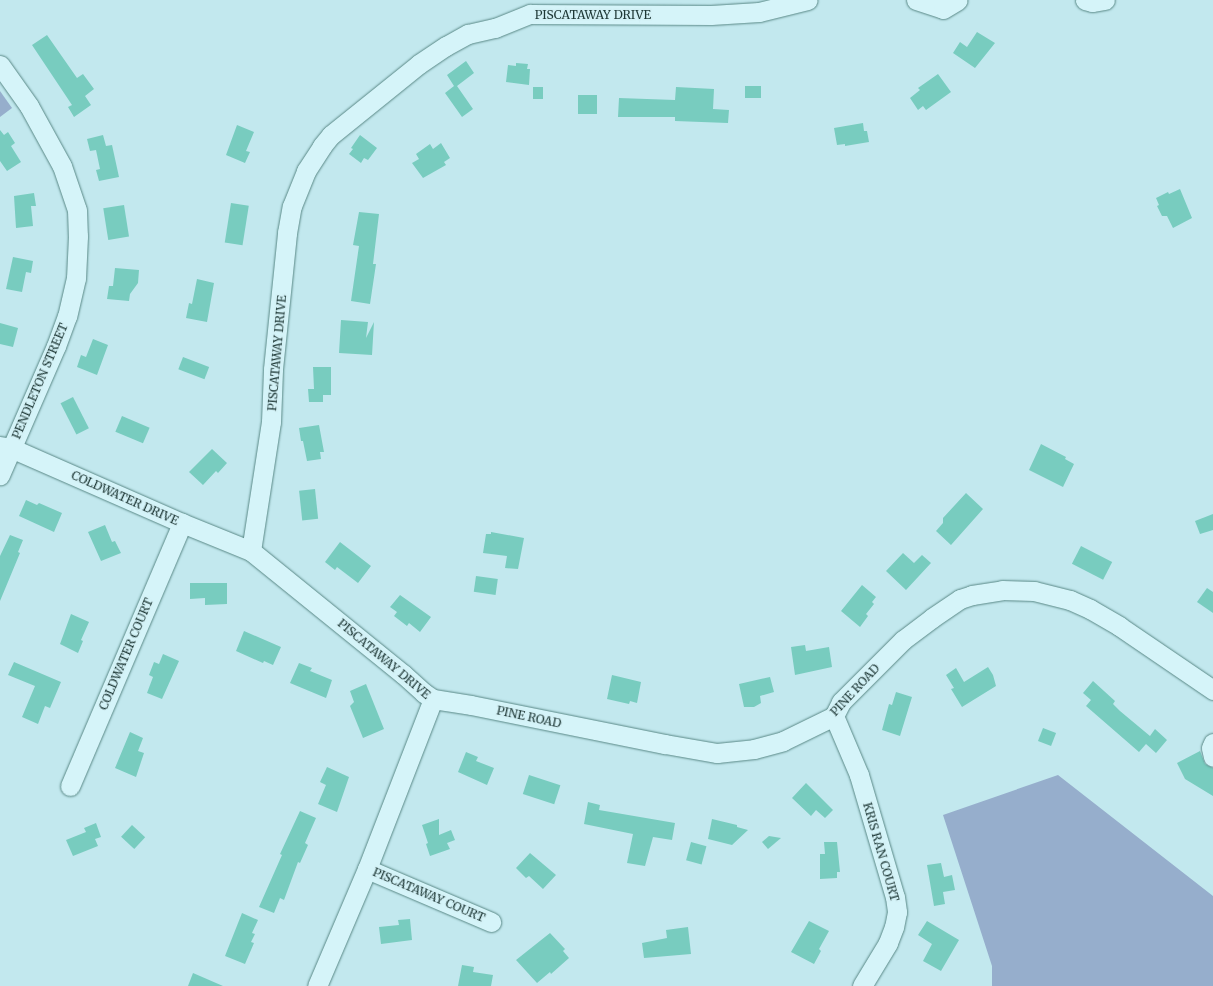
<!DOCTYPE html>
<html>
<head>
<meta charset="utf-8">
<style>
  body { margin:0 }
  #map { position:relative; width:1213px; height:986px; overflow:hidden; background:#c2e8ee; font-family:Merriweather,serif }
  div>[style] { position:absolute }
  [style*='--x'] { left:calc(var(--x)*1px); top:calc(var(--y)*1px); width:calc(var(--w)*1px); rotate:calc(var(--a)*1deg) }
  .green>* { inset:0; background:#96aecc }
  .building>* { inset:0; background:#78ccbf; transform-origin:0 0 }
  .roads { filter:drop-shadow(0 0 1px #598886) drop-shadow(0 0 1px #598886) }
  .minor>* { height:19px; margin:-9.5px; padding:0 9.5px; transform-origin:9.5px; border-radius:9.5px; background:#d5f4f9 }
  span { translate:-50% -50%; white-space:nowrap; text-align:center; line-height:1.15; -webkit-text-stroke:3px #d2f0f5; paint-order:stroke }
  .street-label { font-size:12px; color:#1d3735 }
</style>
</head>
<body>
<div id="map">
  <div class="green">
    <div style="clip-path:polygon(0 91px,12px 108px,0 117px)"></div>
    <div style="clip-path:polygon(1058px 775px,1213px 896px,1213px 986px,992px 986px,992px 966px,943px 815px)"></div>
  </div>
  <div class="building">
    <div style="clip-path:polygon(977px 32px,995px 43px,975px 68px,953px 53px,960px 42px,967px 47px)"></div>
    <div style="clip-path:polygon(47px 35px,77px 78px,83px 74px,94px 89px,85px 96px,91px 105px,74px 117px,68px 107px,72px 105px,32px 45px)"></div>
    <div style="clip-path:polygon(466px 61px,474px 73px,457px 86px,473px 109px,462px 117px,445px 93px,454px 86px,447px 75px)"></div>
    <div style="clip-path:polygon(516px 63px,528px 64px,527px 69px,530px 69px,529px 85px,506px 82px,508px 65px,516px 66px)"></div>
    <div style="clip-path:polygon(938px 74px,951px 92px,926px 110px,923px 106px,918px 110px,910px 98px,920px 90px,918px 88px)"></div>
    <div style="left:745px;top:86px;width:16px;height:12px"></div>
    <div style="left:533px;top:87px;width:10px;height:12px"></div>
    <div style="clip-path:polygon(676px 87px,714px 89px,713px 109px,729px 110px,728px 123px,675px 121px,675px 117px,618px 117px,619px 98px,675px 100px)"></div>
    <div style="left:578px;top:95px;width:19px;height:19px"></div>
    <div style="clip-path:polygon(863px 123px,864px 131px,867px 131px,869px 142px,845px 146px,845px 144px,837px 145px,834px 128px)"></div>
    <div style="clip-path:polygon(237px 125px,254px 132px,246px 151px,250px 152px,245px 163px,226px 155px)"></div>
    <div style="clip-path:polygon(0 130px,4px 135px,8px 132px,15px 143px,11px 146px,21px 162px,7px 171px,0 161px)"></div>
    <div style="clip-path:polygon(103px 135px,106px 146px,112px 145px,119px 177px,99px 181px,96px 170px,100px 169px,96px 150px,90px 151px,87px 139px)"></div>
    <div style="clip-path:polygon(360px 135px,377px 148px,368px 160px,364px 158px,361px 163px,349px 154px,353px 149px,351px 148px)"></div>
    <div style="clip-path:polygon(441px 143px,450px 158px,444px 162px,446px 165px,423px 178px,412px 163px,419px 159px,416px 154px,430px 144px,433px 149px)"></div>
    <div style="clip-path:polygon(1180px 189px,1192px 218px,1173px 228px,1167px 216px,1162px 216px,1157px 206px,1159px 205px,1156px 198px,1168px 192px,1169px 194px)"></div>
    <div style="clip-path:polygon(34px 193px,36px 206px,31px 206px,33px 226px,16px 228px,14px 196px)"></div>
    <div style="left:231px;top:203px;width:18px;height:40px;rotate:9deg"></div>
    <div style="left:124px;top:205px;width:32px;height:21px;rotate:81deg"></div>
    <div style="clip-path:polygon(359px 212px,379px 214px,373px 264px,376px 264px,370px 304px,351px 301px,359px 246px,353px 245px)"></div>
    <div style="clip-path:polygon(13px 257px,33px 261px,31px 273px,26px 272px,22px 292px,6px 289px)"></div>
    <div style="clip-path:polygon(115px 268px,139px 270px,138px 283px,130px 294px,129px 301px,107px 299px,109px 286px,113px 286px)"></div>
    <div style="clip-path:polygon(197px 279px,214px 283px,207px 322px,186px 318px,189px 303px,192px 304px)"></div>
    <div style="clip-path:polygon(341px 320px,368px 322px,366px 338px,374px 322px,372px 355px,339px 353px)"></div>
    <div style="clip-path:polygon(0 323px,18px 328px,13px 347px,0 344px)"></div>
    <div style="clip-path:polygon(93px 339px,108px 345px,97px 375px,77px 367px,81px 355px,86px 357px)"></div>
    <div style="left:183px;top:357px;width:28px;height:13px;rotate:21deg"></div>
    <div style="clip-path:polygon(313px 367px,331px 367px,331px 395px,323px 395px,323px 402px,309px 402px,308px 389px,314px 389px)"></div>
    <div style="left:73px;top:397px;width:35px;height:14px;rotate:63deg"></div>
    <div style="left:122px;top:416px;width:30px;height:17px;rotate:23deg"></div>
    <div style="clip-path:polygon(319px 425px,324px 452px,320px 452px,321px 459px,307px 461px,303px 441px,301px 441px,299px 428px)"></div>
    <div style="clip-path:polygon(1041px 444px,1066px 457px,1065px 459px,1074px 464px,1063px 487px,1029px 470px)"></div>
    <div style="clip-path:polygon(212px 449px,227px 463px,218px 473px,216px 471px,203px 485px,189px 472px)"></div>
    <div style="left:315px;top:489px;width:30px;height:16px;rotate:84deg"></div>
    <div style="clip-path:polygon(966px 493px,983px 509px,951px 545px,936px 531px,943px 523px,943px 518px)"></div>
    <div style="clip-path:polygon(26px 500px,37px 505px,39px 503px,62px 513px,54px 532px,19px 516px)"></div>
    <div style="clip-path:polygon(1213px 514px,1213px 530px,1200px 534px,1195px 521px)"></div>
    <div style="clip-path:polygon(105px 525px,112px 542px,115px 541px,121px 553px,101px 561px,88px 532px)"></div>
    <div style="clip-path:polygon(491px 532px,524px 538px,518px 569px,505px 568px,507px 556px,483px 553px,486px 534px,491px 534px)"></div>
    <div style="clip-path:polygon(10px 535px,23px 540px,18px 552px,20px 553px,0 601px,0 556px)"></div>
    <div style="clip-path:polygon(340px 542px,371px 566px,358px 583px,337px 567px,335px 570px,325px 562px)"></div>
    <div style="left:1081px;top:546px;width:35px;height:20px;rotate:27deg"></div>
    <div style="clip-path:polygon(903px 553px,914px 563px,922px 555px,931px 563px,906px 590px,886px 571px)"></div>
    <div style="left:476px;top:576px;width:22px;height:16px;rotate:8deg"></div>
    <div style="clip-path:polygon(190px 583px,227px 583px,227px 604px,205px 605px,205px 598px,190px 599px)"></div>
    <div style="clip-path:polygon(862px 585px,876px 597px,872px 602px,874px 604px,866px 614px,868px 616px,860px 627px,841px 611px)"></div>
    <div style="clip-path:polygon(1207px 588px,1213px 592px,1213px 613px,1197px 602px)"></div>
    <div style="clip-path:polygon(400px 595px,431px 617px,420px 632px,409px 623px,407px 626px,394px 616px,397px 612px,390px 607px)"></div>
    <div style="clip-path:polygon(71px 614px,89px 622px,81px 640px,83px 641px,78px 653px,60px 644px)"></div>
    <div style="clip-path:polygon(244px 631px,281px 647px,273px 665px,264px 661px,263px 663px,236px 651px)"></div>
    <div style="clip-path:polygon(805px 645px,806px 651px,829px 647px,832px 667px,795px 675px,791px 647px)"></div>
    <div style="clip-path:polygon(163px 654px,179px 661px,162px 699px,147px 693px,153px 677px,149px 675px,154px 662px,159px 664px)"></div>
    <div style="clip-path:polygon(14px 662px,61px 682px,50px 708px,45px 706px,38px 724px,22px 717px,35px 686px,8px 675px)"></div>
    <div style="clip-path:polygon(299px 663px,312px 668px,310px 671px,332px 680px,326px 698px,290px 683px)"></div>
    <div style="clip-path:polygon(988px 667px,993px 675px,996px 686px,962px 707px,951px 689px,954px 688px,946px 675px,956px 668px,964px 682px)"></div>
    <div style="clip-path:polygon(612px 675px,641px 682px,637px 703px,630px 701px,629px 704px,607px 699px)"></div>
    <div style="clip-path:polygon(770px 677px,774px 692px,760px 696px,761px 703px,754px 707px,744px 707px,739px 684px)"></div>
    <div style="clip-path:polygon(1093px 681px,1115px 701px,1113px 704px,1120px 711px,1150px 736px,1155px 729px,1167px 740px,1156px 753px,1146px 744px,1139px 752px,1086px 706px,1091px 700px,1083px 693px)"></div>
    <div style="clip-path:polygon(366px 684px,384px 729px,363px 738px,350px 706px,354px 702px,350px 691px)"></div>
    <div style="clip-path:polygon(896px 692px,912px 697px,900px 736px,882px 730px,889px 704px,892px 705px)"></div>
    <div style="left:1043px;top:728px;width:14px;height:14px;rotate:21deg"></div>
    <div style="clip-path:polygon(130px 732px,143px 738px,138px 751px,144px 753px,136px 777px,115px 768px)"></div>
    <div style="clip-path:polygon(1200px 751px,1205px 764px,1213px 768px,1213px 796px,1185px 779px,1177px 763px)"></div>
    <div style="clip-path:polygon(466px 752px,478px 757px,476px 761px,494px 768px,487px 785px,458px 772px)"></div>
    <div style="clip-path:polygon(327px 767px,349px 777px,337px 812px,318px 804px,326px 785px,320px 782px)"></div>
    <div style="left:529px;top:775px;width:33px;height:20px;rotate:18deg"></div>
    <div style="clip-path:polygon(806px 783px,833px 810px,825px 818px,816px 810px,811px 816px,792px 798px)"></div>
    <div style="clip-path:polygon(588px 802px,600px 805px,599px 810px,675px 823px,672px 840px,653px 837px,645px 866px,627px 863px,633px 834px,584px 824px)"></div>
    <div style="clip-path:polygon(300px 811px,316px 818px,305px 843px,308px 845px,300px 863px,298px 862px,284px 900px,280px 898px,274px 913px,259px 907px,282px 855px,280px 854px)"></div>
    <div style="clip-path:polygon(439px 819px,439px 835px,451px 830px,455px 840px,447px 843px,450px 849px,430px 856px,426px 844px,428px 843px,422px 825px)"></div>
    <div style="clip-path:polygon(712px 819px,737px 825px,737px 827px,748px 830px,732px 845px,708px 839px)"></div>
    <div style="clip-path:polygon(96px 823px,101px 837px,95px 839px,98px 846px,73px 856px,66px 840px,86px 832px,84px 828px)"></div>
    <div style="left:132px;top:825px;width:18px;height:16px;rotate:43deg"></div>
    <div style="clip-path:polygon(769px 836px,781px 838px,768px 849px,762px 842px)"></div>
    <div style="left:691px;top:842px;width:16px;height:19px;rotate:15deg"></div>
    <div style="clip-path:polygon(824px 842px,837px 842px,840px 872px,837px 872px,837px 878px,820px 879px,820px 854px,825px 854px)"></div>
    <div style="clip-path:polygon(530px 853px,556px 875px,543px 889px,529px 876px,526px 878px,516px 868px)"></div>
    <div style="clip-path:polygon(941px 863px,944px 877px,952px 875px,955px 890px,943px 892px,945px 904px,934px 906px,927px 865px)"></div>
    <div style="clip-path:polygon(242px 913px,258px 920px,252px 933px,255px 934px,251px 942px,254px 943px,245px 964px,225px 956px)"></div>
    <div style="clip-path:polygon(410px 919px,412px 940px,381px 944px,379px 927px,399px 925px,398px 920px)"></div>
    <div style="clip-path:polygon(809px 921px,829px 931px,819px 949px,821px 951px,814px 964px,791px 952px)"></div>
    <div style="clip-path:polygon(927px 921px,959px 940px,941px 971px,923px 961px,932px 944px,918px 935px)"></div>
    <div style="clip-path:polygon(688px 927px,691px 954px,644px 958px,642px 943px,667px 938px,666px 930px)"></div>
    <div style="clip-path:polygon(550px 933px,565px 949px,563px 951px,569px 958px,551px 974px,550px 972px,537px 983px,516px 960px)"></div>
    <div style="clip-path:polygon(462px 965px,474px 967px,473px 972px,493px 975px,491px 986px,458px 986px)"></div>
    <div style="clip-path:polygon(193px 973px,223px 986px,188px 986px)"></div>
  </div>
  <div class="roads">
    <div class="minor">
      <div style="--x:916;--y:0;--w:28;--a:18"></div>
      <div style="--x:943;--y:9;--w:17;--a:-31"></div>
      <div style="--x:1085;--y:0;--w:7;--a:16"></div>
      <div style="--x:1092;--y:2;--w:13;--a:-9"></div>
      <div style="--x:0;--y:65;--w:50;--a:54.7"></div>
      <div style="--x:29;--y:106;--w:68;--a:61.2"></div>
      <div style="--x:62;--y:166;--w:46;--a:71.2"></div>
      <div style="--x:77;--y:210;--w:26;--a:88"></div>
      <div style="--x:78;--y:236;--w:42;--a:92.7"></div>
      <div style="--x:76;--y:278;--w:39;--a:103"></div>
      <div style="--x:67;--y:316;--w:32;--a:110"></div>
      <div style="--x:56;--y:346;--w:141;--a:113.5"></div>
      <div style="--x:0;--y:446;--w:11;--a:10"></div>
      <div style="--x:11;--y:448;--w:187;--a:23.7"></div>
      <div style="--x:182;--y:523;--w:74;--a:22.1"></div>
      <div style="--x:251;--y:551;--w:196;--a:39"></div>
      <div style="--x:403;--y:674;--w:28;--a:42"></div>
      <div style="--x:424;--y:693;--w:11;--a:34"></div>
      <div style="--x:433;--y:699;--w:182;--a:111.2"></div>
      <div style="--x:367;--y:869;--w:127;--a:113.1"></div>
      <div style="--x:251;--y:551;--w:131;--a:-81.2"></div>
      <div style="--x:271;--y:422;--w:53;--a:-87.8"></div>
      <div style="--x:273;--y:369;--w:137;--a:-84.1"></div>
      <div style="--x:287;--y:233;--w:27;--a:-80"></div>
      <div style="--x:292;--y:206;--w:38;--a:-68"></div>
      <div style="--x:306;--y:171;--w:30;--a:-57"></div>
      <div style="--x:322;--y:146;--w:14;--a:-51"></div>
      <div style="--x:331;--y:135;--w:113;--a:-38.9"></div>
      <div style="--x:419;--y:64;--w:32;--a:-34"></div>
      <div style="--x:446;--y:46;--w:25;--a:-29"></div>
      <div style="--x:468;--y:34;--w:28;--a:-13"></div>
      <div style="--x:495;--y:28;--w:38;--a:-22"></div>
      <div style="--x:530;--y:14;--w:181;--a:0.3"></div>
      <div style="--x:711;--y:15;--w:48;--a:-3.6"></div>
      <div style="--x:759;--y:12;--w:50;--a:-13.8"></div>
      <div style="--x:433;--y:699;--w:38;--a:9"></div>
      <div style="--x:471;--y:705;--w:198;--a:11.4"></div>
      <div style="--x:665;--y:744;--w:53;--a:9.8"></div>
      <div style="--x:717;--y:753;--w:37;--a:-6"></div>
      <div style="--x:754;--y:749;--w:30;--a:-15"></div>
      <div style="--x:783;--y:741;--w:57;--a:-26.1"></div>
      <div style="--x:834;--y:716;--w:16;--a:-63"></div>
      <div style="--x:841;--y:702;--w:88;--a:-45"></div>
      <div style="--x:903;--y:640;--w:36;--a:-37"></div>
      <div style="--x:932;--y:618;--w:34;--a:-34"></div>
      <div style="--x:960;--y:599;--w:13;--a:-18"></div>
      <div style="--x:972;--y:595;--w:30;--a:-9"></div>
      <div style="--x:1002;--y:590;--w:32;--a:2"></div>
      <div style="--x:1034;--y:591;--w:37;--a:14"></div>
      <div style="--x:1070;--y:600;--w:22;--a:24"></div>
      <div style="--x:1090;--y:609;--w:34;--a:30"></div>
      <div style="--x:1119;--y:626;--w:114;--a:34.2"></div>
      <div style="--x:834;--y:716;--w:64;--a:67"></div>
      <div style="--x:859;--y:775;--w:127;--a:73.6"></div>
      <div style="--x:895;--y:897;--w:15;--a:82"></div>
      <div style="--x:897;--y:912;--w:15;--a:101"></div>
      <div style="--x:894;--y:927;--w:17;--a:111"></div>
      <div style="--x:888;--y:943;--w:50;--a:121.2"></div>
      <div style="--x:1213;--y:743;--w:5;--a:112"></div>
      <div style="--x:1211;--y:748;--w:9;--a:77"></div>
      <div style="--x:70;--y:786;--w:286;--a:-66.9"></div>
      <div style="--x:367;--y:869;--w:135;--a:23.1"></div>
    </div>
  </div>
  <div class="street-label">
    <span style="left:593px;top:15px">PISCATAWAY DRIVE</span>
    <span style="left:277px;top:353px;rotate:-85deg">PISCATAWAY DRIVE</span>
    <span style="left:40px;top:381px;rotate:-67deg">PENDLETON STREET</span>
    <span style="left:125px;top:498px;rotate:24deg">COLDWATER DRIVE</span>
    <span style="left:126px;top:654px;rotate:-67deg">COLDWATER COURT</span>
    <span style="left:384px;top:659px;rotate:40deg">PISCATAWAY DRIVE</span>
    <span style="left:855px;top:690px;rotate:-47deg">PINE ROAD</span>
    <span style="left:529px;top:717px;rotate:12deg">PINE ROAD</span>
    <span style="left:881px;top:852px;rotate:74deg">KRIS RAN COURT</span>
    <span style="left:429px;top:895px;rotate:23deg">PISCATAWAY COURT</span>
  </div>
</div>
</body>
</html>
